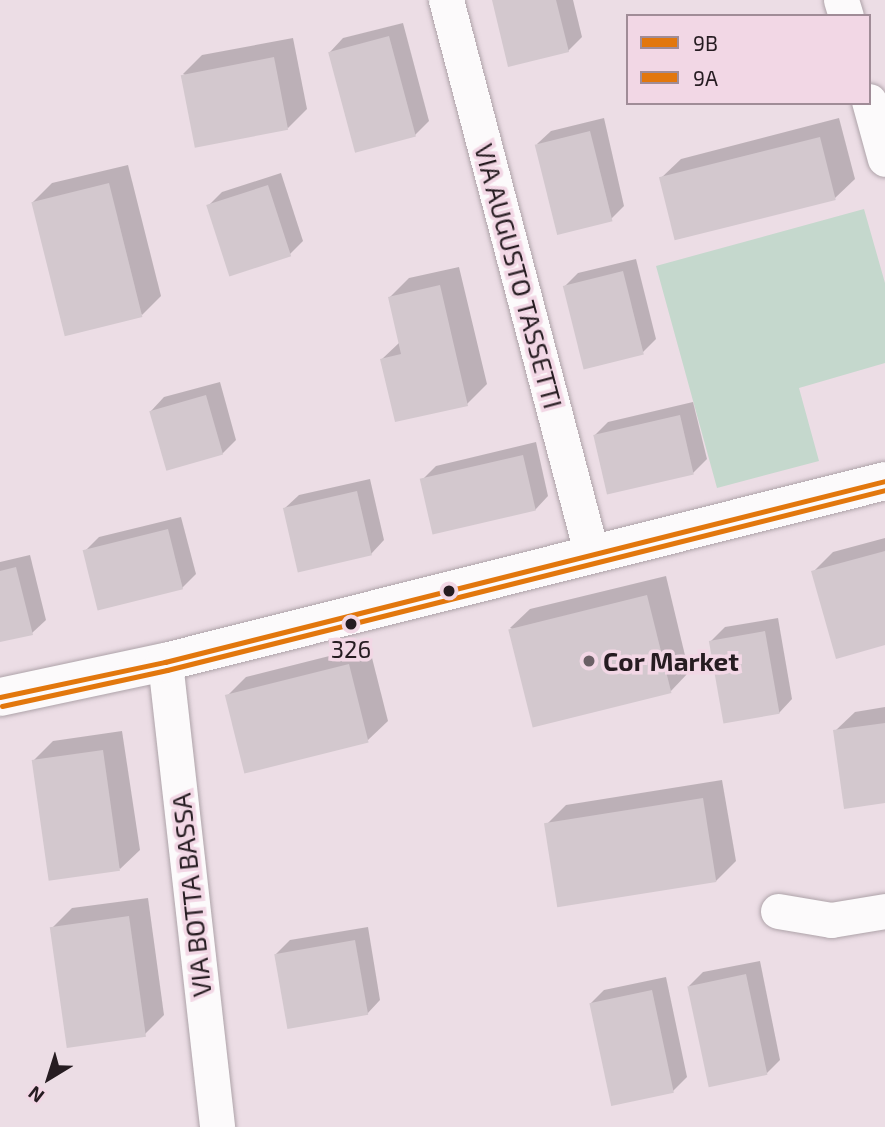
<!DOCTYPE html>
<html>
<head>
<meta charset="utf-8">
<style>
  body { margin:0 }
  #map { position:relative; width:885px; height:1127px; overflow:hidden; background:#ecdde5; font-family:"Exo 2",sans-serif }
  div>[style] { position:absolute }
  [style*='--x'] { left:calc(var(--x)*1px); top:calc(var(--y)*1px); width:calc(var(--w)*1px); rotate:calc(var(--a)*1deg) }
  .green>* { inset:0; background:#c5d8cd }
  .shadow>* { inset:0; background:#0003 }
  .building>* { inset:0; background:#d3c8ce; transform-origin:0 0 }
  .roads { filter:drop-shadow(0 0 2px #aea3a9) drop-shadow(0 0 2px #aea3a9) }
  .minor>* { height:35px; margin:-17.5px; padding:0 17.5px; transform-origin:17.5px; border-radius:17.5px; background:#fcfafb }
  .secondary>* { height:38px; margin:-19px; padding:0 19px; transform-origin:19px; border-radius:19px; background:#fcfafb }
  .bus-1>* { height:5px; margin:-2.5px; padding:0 2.5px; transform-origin:2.5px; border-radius:2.5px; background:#e2770d }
  .bus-2>* { height:5px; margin:-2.5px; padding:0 2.5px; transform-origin:2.5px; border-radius:2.5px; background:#e2770d }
  .dots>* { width:19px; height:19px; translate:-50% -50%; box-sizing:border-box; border:4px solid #f2d7e5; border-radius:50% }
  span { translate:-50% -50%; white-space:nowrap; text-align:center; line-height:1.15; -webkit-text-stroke:7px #f2d7e5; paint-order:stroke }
  .bus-label { font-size:24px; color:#261c21 }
  .street-label { font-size:26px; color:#261c21 }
  .poi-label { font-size:26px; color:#261c21; font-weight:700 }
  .left { translate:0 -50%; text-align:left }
  .legend { position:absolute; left:626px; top:14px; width:245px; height:91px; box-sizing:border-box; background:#f2d7e5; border:2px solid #a08c97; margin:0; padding:9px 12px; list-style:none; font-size:21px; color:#261c21 }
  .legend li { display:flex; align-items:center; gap:14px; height:35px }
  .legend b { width:35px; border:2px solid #a08c97 }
  .north { position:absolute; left:14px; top:1043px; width:70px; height:70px; -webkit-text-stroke:5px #f2d7e5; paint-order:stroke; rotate:218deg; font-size:19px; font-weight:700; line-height:28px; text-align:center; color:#261c21 }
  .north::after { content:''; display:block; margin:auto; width:24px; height:32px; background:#261c21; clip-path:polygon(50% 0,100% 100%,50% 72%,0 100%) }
</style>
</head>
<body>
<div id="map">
  <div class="green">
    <div style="clip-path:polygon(864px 209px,885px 283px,885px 363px,799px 388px,819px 461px,717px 488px,656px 266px)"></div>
  </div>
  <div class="shadow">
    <div style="clip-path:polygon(494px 0,573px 0,582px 37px,568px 51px)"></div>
    <div style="clip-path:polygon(403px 23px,429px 121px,415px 135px,330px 52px,343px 38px)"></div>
    <div style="clip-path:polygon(293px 38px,307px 109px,288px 128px,183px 74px,202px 55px)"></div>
    <div style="clip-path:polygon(604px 118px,624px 206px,611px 219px,537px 144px,551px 131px)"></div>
    <div style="clip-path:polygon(839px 118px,855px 179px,835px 198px,661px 178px,681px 159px)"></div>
    <div style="clip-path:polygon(128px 165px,161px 296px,142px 315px,32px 203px,52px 183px)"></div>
    <div style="clip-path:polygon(281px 173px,303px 241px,290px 254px,208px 206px,222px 192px)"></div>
    <div style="clip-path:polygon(636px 259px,656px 339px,643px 352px,565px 286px,578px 273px)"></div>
    <div style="clip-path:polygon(459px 267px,487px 384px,467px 404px,382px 359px,400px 342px,390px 297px,409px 278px)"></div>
    <div style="clip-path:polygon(220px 382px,236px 440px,222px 454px,151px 411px,164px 397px)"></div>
    <div style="clip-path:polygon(693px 402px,707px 459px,693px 473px,595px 435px,608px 422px)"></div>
    <div style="clip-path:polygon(536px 442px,548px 496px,535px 510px,422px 480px,436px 466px)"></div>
    <div style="clip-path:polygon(370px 479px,384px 540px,371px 554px,285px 508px,299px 495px)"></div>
    <div style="clip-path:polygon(181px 517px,196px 574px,182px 588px,85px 551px,99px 537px)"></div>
    <div style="clip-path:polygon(885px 538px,885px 643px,813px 572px,833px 552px)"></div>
    <div style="clip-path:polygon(30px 555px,46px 620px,32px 633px,0 640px,0 562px)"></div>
    <div style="clip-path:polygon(666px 576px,689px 672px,670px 692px,510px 628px,530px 609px)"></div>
    <div style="clip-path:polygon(778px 618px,792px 699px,779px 713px,711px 641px,725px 627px)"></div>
    <div style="clip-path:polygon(369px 646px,388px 721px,368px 740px,226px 697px,246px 677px)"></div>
    <div style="clip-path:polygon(885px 707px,885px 801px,835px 731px,855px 712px)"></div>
    <div style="clip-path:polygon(122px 731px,140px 850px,120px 869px,34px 760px,53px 741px)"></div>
    <div style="clip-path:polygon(722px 780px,736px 861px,716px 881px,546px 825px,566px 805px)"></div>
    <div style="clip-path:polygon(148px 898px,164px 1015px,144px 1035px,52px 928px,72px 908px)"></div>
    <div style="clip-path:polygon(368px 927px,380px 1000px,367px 1014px,276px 954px,290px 940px)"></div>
    <div style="clip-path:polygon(760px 961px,780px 1060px,766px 1074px,689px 986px,703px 972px)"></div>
    <div style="clip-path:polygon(666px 977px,687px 1077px,673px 1091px,590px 1004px,604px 990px)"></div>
  </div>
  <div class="building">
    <div style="clip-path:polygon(492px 0,556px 0,569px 52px,508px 67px)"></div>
    <div style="left:389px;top:36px;width:104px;height:63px;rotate:75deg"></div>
    <div style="left:274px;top:57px;width:74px;height:95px;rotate:79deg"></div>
    <div style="left:590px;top:131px;width:93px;height:57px;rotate:76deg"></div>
    <div style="left:820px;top:137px;width:65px;height:166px;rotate:76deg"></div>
    <div style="left:109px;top:183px;width:138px;height:80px;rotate:76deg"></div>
    <div style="left:268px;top:185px;width:75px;height:65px;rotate:72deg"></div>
    <div style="left:623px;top:271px;width:86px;height:62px;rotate:76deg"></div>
    <div style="clip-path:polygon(440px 285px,468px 406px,395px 422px,380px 359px,401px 354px,388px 297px)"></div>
    <div style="left:206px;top:395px;width:62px;height:59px;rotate:74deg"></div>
    <div style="left:680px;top:415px;width:61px;height:89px;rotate:77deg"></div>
    <div style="left:523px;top:455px;width:57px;height:106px;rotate:77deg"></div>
    <div style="left:357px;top:491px;width:66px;height:76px;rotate:77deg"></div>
    <div style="left:168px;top:529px;width:62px;height:88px;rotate:76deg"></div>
    <div style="clip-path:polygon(885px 551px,885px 645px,836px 659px,811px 571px)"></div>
    <div style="clip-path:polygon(16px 567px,33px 635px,0 642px,0 571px)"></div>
    <div style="left:647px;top:595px;width:101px;height:143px;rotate:76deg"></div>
    <div style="left:765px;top:631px;width:84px;height:57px;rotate:80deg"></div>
    <div style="left:349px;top:664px;width:81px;height:128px;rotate:76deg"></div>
    <div style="clip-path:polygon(885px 723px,885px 803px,844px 809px,833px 730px)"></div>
    <div style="left:103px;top:750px;width:122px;height:72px;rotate:82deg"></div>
    <div style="left:703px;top:798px;width:85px;height:161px;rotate:81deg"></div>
    <div style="left:129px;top:916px;width:122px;height:80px;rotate:82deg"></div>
    <div style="left:355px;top:940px;width:76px;height:82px;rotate:80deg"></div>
    <div style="left:746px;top:974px;width:103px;height:60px;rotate:78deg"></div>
    <div style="left:652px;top:990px;width:105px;height:64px;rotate:78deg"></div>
  </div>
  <div class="roads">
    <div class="minor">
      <div style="--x:446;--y:0;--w:571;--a:75.28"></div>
      <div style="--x:841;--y:0;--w:17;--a:73"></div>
      <div style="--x:869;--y:101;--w:60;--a:74.6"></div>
      <div style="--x:165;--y:662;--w:468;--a:83.6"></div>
      <div style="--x:778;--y:911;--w:54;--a:9.6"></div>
      <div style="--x:831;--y:920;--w:55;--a:-9.5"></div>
    </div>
    <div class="secondary">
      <div style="--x:0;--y:697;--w:169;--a:-12"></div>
      <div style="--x:165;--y:662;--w:742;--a:-14.11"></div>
    </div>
  </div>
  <div class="bus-1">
    <div style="--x:0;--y:697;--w:169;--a:-12"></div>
    <div style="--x:165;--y:662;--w:742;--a:-14.11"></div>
  </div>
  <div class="bus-2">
    <div style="--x:2;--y:706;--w:169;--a:-12.3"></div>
    <div style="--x:167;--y:670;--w:740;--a:-14.07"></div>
  </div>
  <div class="dots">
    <div style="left:449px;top:591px;background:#261c21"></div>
    <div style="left:351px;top:624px;background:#261c21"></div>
    <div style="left:589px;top:661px;background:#6b6066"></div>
  </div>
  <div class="bus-label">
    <span style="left:351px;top:649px">326</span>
  </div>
  <div class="street-label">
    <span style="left:519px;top:276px;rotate:75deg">VIA AUGUSTO TASSETTI</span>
    <span style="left:191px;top:895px;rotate:-96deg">VIA BOTTA BASSA</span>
  </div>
  <div class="poi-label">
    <span class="left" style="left:603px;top:661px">Cor Market</span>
  </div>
  <ul class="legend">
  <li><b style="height:9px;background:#e2770d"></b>9B</li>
  <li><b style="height:9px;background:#e2770d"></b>9A</li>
  </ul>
  <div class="north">N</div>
</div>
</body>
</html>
